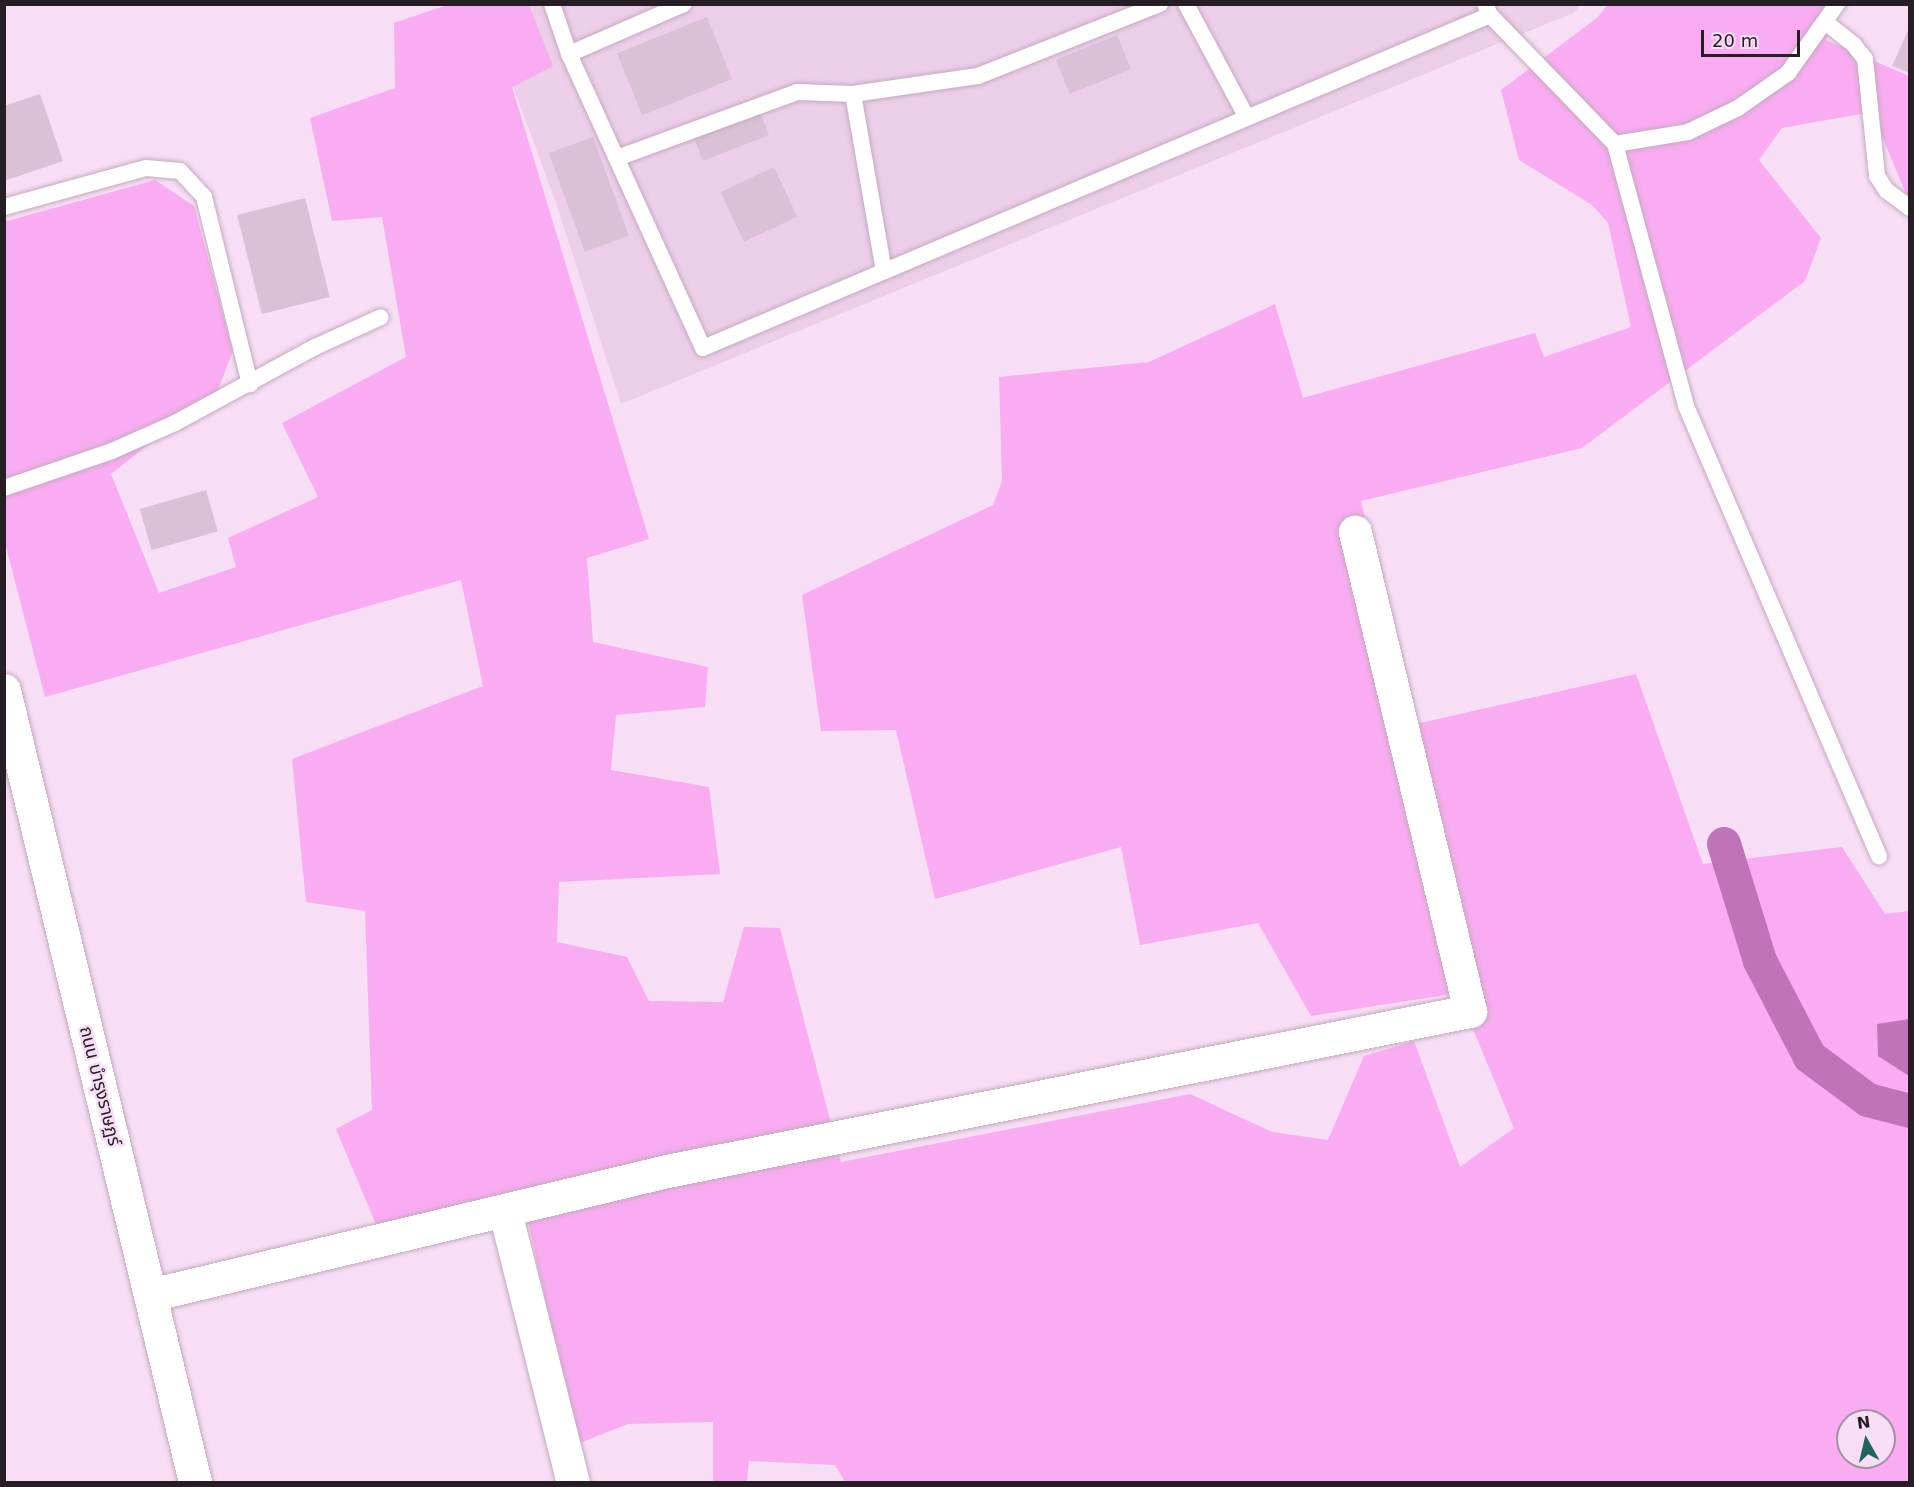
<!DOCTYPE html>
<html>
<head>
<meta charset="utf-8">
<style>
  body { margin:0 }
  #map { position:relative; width:1914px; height:1487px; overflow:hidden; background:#f7def4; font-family:"DejaVu Sans","Noto Sans Thai",sans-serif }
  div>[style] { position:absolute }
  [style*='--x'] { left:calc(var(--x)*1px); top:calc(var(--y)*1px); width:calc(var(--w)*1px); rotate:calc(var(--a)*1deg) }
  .built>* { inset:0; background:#edcee9 }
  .green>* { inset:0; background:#f9acf1 }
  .water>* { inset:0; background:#be74b7 }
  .canal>* { height:34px; margin:-17px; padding:0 17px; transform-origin:17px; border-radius:17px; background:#be74b7 }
  .building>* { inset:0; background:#dac1d6; transform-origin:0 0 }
  .roads { filter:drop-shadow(0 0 2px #c3aabf) drop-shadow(0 0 2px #c3aabf) }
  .lane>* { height:16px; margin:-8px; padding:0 8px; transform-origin:8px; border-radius:8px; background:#fff }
  .street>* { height:33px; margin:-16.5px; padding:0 16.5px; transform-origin:16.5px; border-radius:16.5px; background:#fff }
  span { translate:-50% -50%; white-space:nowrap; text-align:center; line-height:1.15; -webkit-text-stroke:5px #f7def4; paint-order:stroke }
  .street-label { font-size:18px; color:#261d25 }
  .frame { position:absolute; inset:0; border:6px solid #261d25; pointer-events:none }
  .north { position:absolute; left:1836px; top:1409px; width:60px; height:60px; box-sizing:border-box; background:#f7def4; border:2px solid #a391a1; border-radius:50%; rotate:352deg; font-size:16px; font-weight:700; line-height:24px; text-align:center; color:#261d25 }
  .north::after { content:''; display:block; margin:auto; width:21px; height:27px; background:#1e655a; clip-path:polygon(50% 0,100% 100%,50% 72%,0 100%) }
  .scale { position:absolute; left:1701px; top:30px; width:99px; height:27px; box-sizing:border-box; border:3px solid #261d25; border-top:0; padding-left:8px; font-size:18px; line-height:21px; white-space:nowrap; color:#261d25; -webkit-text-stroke:4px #f7def4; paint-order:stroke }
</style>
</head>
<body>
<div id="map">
  <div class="built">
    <div style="clip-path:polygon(483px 5px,1581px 5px,1573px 13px,621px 404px,556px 203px)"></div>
  </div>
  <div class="green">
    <div style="clip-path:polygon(evenodd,447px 5px,529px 5px,553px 66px,512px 87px,649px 539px,587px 558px,593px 642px,708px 667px,705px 707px,616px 715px,611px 770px,709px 787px,720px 874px,559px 882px,557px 942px,627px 957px,649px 1001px,723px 1002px,744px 927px,780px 928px,841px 1162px,1190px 1094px,1272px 1132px,1328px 1140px,1364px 1056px,1414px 1041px,1460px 1167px,1514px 1128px,1458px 993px,1311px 1016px,1258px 923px,1140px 945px,1121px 847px,935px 899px,896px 730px,821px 731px,802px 595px,993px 505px,1002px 481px,999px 377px,1149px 362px,1275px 304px,1303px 398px,1535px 333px,1544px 357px,1631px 327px,1608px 223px,1592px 205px,1519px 160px,1501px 90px,1598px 17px,1607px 5px,1837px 5px,1826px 40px,1909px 76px,1909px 201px,1872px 112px,1782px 128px,1759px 160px,1821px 238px,1805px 281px,1582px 448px,1361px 501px,1416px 724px,1636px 674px,1703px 864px,1842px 847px,1885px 914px,1909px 911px,1909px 1482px,845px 1482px,835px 1465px,749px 1461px,747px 1482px,713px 1482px,713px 1422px,628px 1424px,577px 1444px,521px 1189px,377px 1227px,336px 1129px,372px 1110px,365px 911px,306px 902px,292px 759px,483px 686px,461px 580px,45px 697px,5px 543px,4px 222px,155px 180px,194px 206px,233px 351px,218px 390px,111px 474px,159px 593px,236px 567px,228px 538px,318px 497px,282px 423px,406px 357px,382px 217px,332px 221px,310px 118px,395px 88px,394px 23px,447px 5px,1848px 1421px,1884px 1421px,1884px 1457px,1848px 1457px,1848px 1421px)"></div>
  </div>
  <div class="water">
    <div style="clip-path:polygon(1909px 1019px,1910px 1019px,1909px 1076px,1878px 1056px,1877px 1024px)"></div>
  </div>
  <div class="canal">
    <div style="--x:1724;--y:844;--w:122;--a:72.9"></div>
    <div style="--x:1760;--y:961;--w:108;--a:62.5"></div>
    <div style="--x:1810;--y:1057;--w:72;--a:36.6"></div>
    <div style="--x:1868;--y:1100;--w:43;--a:14.7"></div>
  </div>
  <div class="building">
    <div style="left:707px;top:17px;width:67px;height:97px;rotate:68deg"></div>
    <div style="clip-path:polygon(1910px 26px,1910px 73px,1892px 66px)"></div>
    <div style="left:1117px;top:35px;width:37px;height:66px;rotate:68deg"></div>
    <div style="clip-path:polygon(40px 94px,63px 161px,4px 181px,4px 106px)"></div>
    <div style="left:760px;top:112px;width:25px;height:71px;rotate:69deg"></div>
    <div style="left:593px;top:137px;width:105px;height:47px;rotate:70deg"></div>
    <div style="left:774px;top:167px;width:55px;height:59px;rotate:65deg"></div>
    <div style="left:305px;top:198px;width:102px;height:70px;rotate:76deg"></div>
    <div style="left:206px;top:490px;width:43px;height:69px;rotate:74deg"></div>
  </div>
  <div class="roads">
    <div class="lane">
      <div style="--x:552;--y:4;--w:53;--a:71.2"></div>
      <div style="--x:569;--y:54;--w:323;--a:65.5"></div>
      <div style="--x:703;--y:348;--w:855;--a:-22.93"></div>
      <div style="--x:1186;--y:4;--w:129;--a:61.8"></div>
      <div style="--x:1485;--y:4;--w:12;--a:66"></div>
      <div style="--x:1490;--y:15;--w:180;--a:45.9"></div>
      <div style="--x:1615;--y:144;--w:271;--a:74.8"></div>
      <div style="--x:1686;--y:406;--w:490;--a:66.8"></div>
      <div style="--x:1825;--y:22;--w:37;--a:38"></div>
      <div style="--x:1854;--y:45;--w:18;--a:52"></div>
      <div style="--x:1865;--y:59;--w:118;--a:84.1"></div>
      <div style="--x:1877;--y:176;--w:17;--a:57"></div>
      <div style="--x:1886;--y:190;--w:30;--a:37"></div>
      <div style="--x:569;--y:54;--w:125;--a:-23.5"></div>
      <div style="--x:853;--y:94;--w:180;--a:80.1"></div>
      <div style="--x:1615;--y:144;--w:74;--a:-9.3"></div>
      <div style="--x:1688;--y:132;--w:55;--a:-25.6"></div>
      <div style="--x:1738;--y:108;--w:61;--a:-35"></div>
      <div style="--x:1788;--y:73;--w:85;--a:-54.6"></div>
      <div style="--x:617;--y:158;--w:192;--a:-20.1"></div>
      <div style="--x:797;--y:92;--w:56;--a:2"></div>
      <div style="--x:853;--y:94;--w:126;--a:-8.2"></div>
      <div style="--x:978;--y:76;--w:196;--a:-21.6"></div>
      <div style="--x:4;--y:207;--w:147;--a:-15.4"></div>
      <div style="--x:146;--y:168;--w:34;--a:5"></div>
      <div style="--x:180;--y:171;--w:35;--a:47"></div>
      <div style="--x:204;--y:197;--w:193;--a:76.2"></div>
      <div style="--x:4;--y:488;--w:114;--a:-18.9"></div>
      <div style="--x:112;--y:451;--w:69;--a:-24"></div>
      <div style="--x:175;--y:423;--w:159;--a:-28.5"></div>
      <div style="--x:315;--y:347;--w:72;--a:-24.4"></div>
    </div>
    <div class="street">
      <div style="--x:4;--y:690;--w:815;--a:76.44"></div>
      <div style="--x:505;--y:1212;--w:278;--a:75.9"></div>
      <div style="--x:150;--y:1295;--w:532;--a:-13.49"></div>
      <div style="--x:667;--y:1171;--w:819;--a:-11.27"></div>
      <div style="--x:1470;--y:1011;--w:493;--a:-103.5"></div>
    </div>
  </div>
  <div class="street-label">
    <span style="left:100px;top:1086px;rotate:76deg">ถนน บำรุงราษฏร์</span>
  </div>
  <div class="frame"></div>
  <div class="north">N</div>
  <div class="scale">20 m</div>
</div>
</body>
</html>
